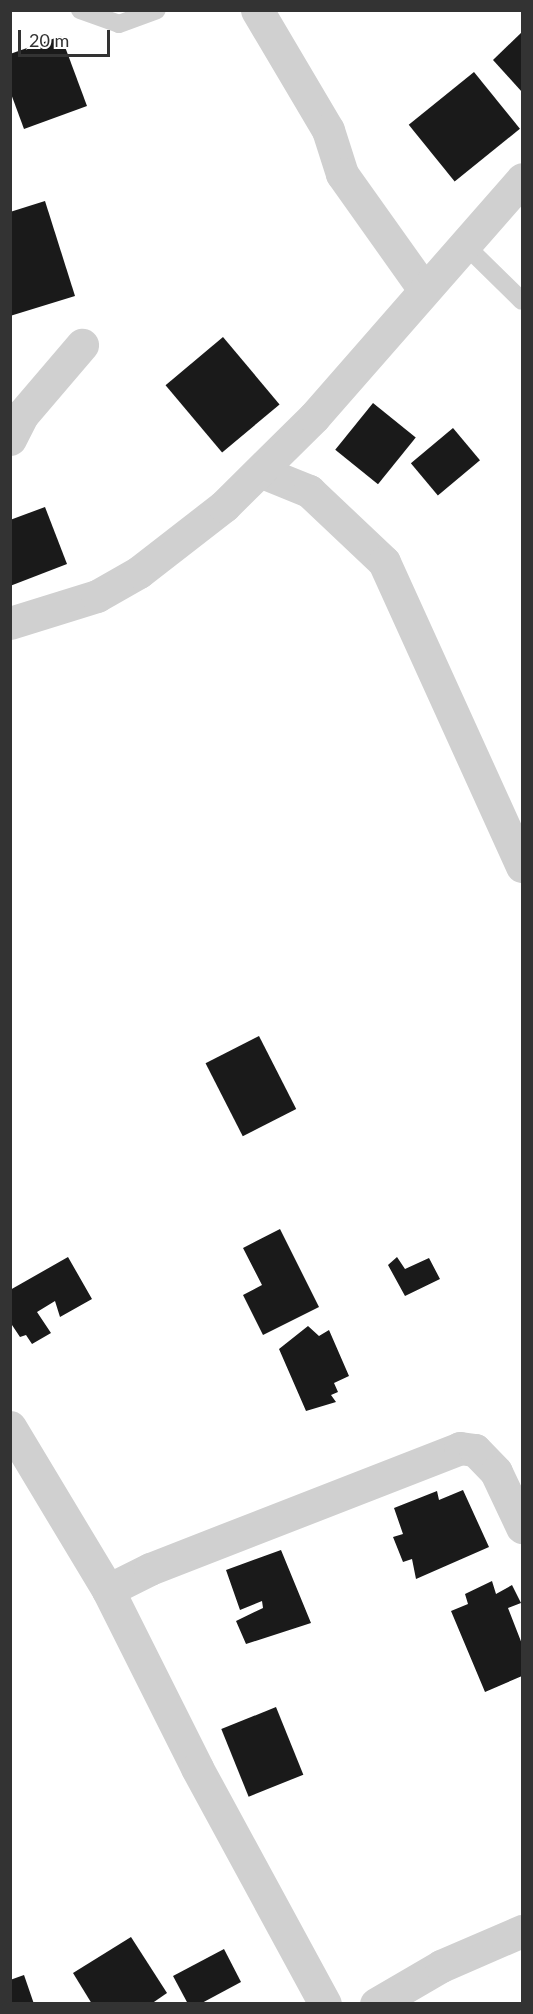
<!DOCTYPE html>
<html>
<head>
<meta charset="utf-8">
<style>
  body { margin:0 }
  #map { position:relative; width:533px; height:2014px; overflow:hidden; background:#fff; font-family:Lato,sans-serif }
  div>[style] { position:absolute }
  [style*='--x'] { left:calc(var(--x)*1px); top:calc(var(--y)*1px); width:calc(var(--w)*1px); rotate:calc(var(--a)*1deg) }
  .building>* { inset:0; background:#1a1a1a; transform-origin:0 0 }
  .lane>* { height:18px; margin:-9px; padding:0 9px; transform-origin:9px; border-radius:9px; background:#d0d0d0 }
  .street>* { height:33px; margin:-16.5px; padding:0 16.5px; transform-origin:16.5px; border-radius:16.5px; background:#d0d0d0 }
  span { translate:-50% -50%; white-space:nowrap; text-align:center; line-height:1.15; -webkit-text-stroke:6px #fff; paint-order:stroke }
  .frame { position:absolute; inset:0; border:12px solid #333; pointer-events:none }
  .scale { position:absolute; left:18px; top:30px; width:92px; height:27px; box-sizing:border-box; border:3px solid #333; border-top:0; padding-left:8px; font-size:18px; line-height:21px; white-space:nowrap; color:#333; -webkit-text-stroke:4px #fff; paint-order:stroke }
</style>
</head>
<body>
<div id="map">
  <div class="building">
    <div style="clip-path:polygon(522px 32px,522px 92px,493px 60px)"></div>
    <div style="clip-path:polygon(61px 36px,87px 106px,24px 129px,10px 91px,10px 54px)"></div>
    <div style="left:474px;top:72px;width:73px;height:84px;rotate:51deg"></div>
    <div style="clip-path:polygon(45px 201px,75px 296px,10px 316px,10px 212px)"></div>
    <div style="left:223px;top:337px;width:88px;height:75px;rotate:50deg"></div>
    <div style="left:373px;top:403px;width:55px;height:60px;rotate:39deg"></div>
    <div style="left:453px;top:428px;width:42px;height:55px;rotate:50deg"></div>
    <div style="clip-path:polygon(45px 507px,67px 564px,10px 586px,10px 520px)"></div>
    <div style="left:259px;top:1036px;width:82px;height:60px;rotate:63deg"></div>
    <div style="clip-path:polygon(280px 1229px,319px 1307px,263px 1335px,243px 1295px,262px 1285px,243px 1248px)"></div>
    <div style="clip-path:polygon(68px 1257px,92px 1299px,60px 1317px,55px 1301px,37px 1312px,51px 1333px,32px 1344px,26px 1335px,20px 1337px,10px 1322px,10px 1290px)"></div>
    <div style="clip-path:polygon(397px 1257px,405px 1269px,429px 1258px,440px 1279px,405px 1296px,388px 1265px)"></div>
    <div style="clip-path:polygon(308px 1326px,319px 1336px,329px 1330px,349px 1376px,334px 1383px,338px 1392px,331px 1395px,336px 1402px,306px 1411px,279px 1349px)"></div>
    <div style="clip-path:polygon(463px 1490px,489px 1547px,416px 1579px,412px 1559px,403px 1562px,393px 1537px,403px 1534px,394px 1508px,437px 1491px,439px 1500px)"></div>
    <div style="clip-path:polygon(281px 1550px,311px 1623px,246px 1644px,236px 1621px,263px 1608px,262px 1601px,240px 1610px,226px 1570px)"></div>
    <div style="clip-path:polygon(492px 1581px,496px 1594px,512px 1585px,521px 1603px,508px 1608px,522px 1644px,522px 1676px,485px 1692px,451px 1611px,468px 1604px,465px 1594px)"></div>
    <div style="left:276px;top:1707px;width:73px;height:59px;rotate:68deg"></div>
    <div style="clip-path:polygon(131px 1937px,167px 1993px,151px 2004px,92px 2004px,73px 1973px)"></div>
    <div style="clip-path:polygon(224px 1949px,241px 1982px,200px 2004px,188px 2004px,173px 1976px)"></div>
    <div style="clip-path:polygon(24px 1975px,34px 2004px,10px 2004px,10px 1980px)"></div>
  </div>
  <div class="lane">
    <div style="--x:80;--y:10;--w:41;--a:19.7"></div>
    <div style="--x:119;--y:24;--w:40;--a:-20.2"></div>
    <div style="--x:464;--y:244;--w:81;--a:44.5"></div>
  </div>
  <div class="street">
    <div style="--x:257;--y:10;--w:139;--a:59.4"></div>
    <div style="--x:328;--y:130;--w:46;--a:72.3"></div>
    <div style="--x:342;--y:174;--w:140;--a:54.6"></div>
    <div style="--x:10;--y:439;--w:28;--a:-63"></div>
    <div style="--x:23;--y:414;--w:91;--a:-49.5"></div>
    <div style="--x:262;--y:472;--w:51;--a:22"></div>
    <div style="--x:309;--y:491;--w:103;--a:43.4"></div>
    <div style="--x:384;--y:562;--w:334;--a:65.6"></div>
    <div style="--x:10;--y:623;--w:91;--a:-17.2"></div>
    <div style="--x:97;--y:596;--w:48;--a:-29.7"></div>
    <div style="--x:139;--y:572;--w:108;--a:-37.8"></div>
    <div style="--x:224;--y:506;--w:127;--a:-44.7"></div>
    <div style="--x:314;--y:417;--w:316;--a:-48.8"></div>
    <div style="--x:10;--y:1427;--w:190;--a:59"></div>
    <div style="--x:108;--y:1590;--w:199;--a:63.4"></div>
    <div style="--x:197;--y:1768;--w:268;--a:61.5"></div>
    <div style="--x:108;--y:1590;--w:47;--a:-26.6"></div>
    <div style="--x:150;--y:1569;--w:333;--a:-21.3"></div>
    <div style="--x:460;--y:1448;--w:15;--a:8"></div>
    <div style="--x:475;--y:1450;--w:30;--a:46"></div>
    <div style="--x:496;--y:1472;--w:61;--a:64.7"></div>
    <div style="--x:376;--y:2004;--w:75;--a:-30.3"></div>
    <div style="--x:441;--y:1966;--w:88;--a:-23.4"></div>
  </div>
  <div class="frame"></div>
  <div class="scale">20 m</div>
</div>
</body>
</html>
